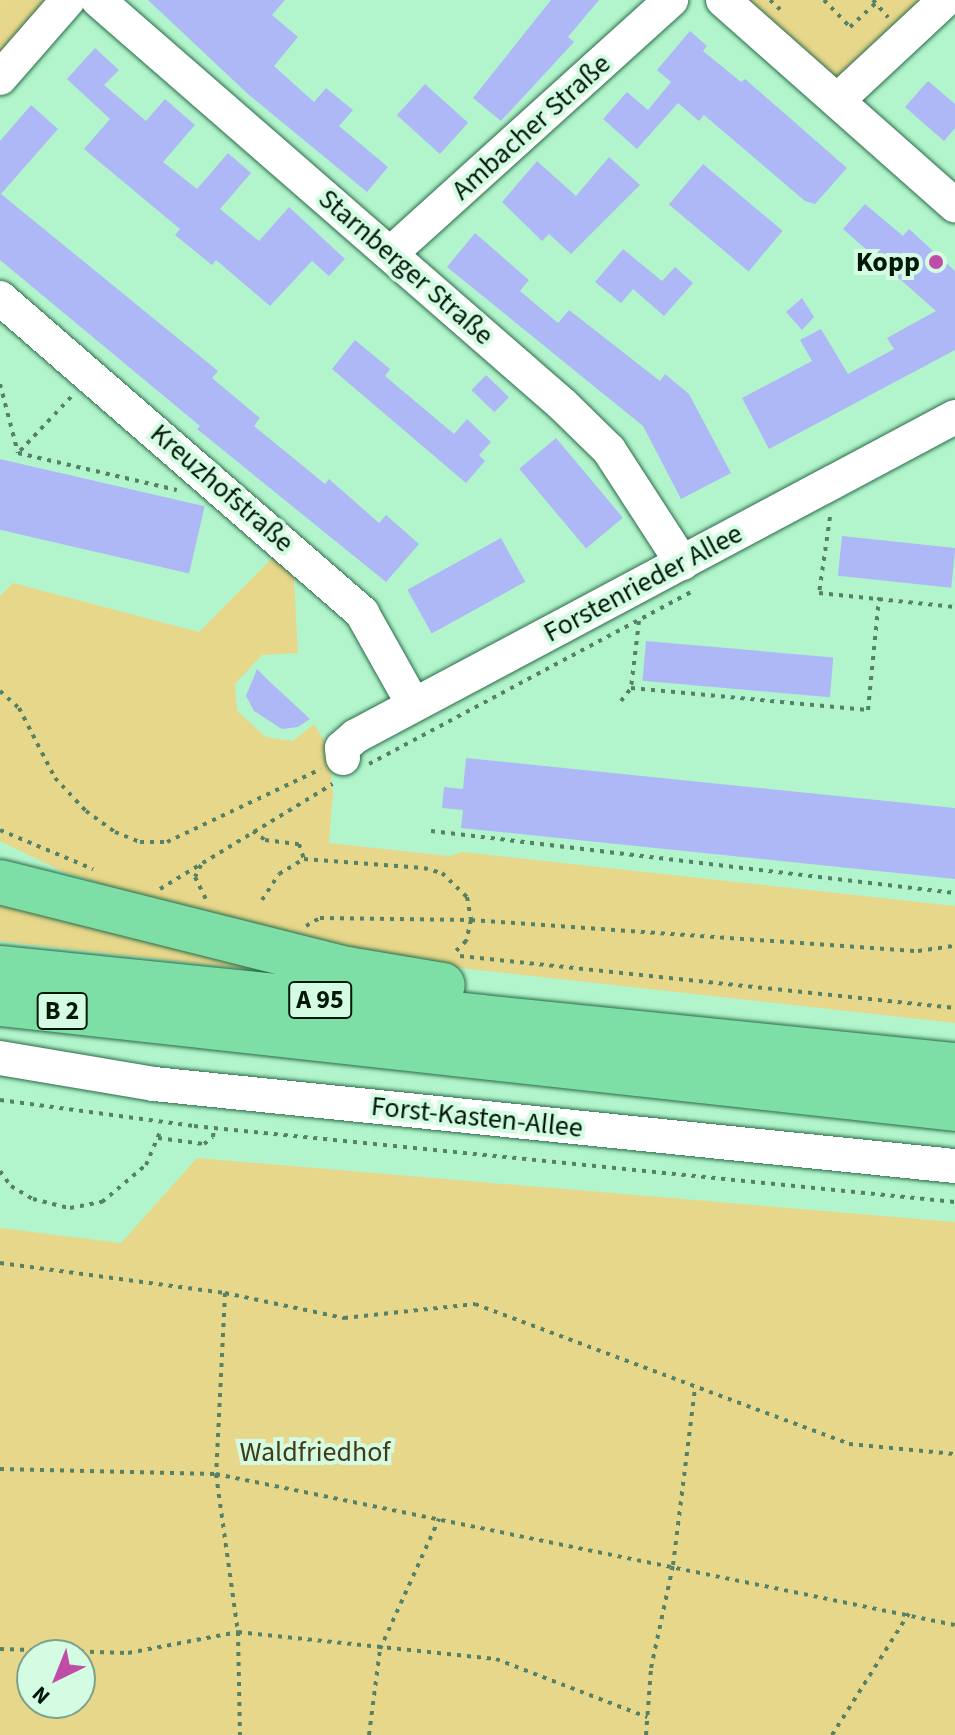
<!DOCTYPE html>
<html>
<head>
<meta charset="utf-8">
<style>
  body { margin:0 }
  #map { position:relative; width:955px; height:1735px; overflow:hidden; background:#b2f5cc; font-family:"Source Sans 3",sans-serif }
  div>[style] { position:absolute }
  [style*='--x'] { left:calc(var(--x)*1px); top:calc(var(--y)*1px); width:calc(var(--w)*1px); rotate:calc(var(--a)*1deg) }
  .green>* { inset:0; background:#e7d78b }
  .building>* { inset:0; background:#aeb8f6; transform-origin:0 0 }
  .path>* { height:4px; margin-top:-2px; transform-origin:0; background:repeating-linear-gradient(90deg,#558166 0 4px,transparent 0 10px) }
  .roads { filter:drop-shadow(0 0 2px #296b48) drop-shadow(0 0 2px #296b48) }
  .minor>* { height:34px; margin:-17px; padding:0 17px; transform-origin:17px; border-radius:17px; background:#fff }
  .highway>* { height:44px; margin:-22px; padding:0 22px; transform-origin:22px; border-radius:22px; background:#7ddea6 }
  .dots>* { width:22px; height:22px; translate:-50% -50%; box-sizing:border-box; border:4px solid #d4fce2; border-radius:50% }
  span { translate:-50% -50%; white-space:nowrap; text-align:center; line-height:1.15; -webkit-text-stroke:8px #d4fce2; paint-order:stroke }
  .shield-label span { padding:2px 6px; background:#d4fce2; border:2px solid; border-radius:6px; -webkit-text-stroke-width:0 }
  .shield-label { font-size:26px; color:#00170a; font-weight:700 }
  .street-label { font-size:28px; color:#00170a }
  .poi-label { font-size:28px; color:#00170a; font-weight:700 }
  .right { translate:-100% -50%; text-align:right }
  .park-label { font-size:28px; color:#433b16 }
  .north { position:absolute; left:16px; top:1639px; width:80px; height:80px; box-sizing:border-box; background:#d4fce2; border:2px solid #7fa08c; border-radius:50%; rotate:223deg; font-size:22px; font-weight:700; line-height:32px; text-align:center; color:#00170a }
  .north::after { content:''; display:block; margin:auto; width:28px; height:36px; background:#bf4ca6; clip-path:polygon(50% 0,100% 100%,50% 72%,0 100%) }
</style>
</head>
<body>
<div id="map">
  <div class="green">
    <div style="clip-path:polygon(1px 0,50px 0,0 58px,0 1px)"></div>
    <div style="clip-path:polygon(744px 0,931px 0,838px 87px)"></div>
    <div style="clip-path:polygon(280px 550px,293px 561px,298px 653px,262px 655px,235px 684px,237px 711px,266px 737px,293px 741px,314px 724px,328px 747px,333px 793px,329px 843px,449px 856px,463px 852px,955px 906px,955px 1023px,415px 963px,163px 904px,64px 872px,0 841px,0 596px,13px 583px,199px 632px)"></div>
    <div style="clip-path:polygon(0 896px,250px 962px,248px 969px,0 941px)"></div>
    <div style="clip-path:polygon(evenodd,197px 1158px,955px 1222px,955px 1735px,0 1735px,0 1228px,121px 1243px,197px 1158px,32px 1655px,80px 1655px,80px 1703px,32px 1703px,32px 1655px)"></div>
  </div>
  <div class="building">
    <div style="clip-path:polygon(148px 0,285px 0,272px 15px,298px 37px,274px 66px,314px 102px,326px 88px,353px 110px,339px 126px,388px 167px,367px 192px,249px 95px)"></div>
    <div style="clip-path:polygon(551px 0,599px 0,568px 37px,574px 42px,501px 121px,473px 98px)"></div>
    <div style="clip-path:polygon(690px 31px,707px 46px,703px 51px,741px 82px,745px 79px,847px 168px,815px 204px,805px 201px,704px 115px,699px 121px,678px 103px,637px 149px,603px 119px,627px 92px,648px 110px,671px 82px,657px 70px)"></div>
    <div style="clip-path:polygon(95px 48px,119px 70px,104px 85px,146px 121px,165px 99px,195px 125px,163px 162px,197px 189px,228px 153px,251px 173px,220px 209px,259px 241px,289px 207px,345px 259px,329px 276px,312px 261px,270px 306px,216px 260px,212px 265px,175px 235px,180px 229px,84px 149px,110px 119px,67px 79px)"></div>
    <div style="clip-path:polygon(928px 81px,955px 104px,955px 128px,944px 141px,905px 107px)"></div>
    <div style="left:425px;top:84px;width:58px;height:42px;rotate:42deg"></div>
    <div style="clip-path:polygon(31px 105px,58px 129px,1px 194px,218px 371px,212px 378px,260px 418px,254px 426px,325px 484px,329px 479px,379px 523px,386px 515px,419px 544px,386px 582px,197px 429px,200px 426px,0 260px,0 141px)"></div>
    <div style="clip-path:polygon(609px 157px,640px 185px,571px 254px,549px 234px,542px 241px,502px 202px,537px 161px,576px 196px)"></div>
    <div style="left:703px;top:164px;width:104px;height:53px;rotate:40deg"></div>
    <div style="clip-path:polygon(865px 204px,903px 236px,909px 229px,955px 271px,955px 350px,769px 449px,742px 398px,812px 361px,800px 340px,821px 329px,848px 374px,894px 349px,887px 338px,936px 311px,843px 229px)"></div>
    <div style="clip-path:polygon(475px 233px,529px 280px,520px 291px,558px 323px,569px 310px,660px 381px,665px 374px,689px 394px,731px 473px,681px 499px,643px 426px,447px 267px)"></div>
    <div style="clip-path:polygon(623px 249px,662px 281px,675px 267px,693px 283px,664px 316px,633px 289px,621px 303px,595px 282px)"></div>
    <div style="clip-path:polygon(802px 298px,814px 317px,802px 330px,786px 312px)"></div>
    <div style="clip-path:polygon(355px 340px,390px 369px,385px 376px,454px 434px,467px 419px,491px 442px,479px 455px,485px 461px,466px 483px,332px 369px)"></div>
    <div style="left:486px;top:375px;width:32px;height:21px;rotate:44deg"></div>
    <div style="left:556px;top:438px;width:104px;height:48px;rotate:50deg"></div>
    <div style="left:0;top:459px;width:210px;height:69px;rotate:13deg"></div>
    <div style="left:842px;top:536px;width:114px;height:40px;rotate:6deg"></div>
    <div style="left:501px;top:538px;width:50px;height:107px;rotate:61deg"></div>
    <div style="left:646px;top:641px;width:188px;height:40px;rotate:5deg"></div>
    <div style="clip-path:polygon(257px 669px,268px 680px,310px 719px,298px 727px,282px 729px,254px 711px,246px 696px)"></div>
    <div style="clip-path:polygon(466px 758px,955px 808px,955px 879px,461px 828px,463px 810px,442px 808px,444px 787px,463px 789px)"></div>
  </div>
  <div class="path">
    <div style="--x:770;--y:0;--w:18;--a:43"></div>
    <div style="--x:824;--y:0;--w:37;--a:46"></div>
    <div style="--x:850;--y:27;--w:40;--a:-43"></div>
    <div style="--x:873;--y:0;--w:23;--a:49"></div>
    <div style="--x:0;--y:384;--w:71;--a:75.4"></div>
    <div style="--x:71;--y:397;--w:77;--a:133.4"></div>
    <div style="--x:18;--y:453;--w:163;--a:13.1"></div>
    <div style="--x:830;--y:517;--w:77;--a:98.2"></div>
    <div style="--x:819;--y:593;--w:137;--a:5.9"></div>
    <div style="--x:639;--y:621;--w:67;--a:96.8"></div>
    <div style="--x:631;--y:688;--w:238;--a:5.3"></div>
    <div style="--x:868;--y:710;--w:113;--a:-84.4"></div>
    <div style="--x:0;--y:691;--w:25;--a:42"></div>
    <div style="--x:19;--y:708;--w:79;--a:62.8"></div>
    <div style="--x:55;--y:778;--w:45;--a:46.8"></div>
    <div style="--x:86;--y:811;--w:36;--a:36"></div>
    <div style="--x:115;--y:832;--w:27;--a:22"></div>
    <div style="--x:140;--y:842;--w:27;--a:0"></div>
    <div style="--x:167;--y:842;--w:170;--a:-25.4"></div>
    <div style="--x:621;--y:701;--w:16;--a:-52"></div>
    <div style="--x:369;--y:764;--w:367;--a:-28.1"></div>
    <div style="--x:0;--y:830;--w:101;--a:22.8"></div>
    <div style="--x:253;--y:831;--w:15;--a:37"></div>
    <div style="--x:265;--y:840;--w:34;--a:7"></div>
    <div style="--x:299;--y:844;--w:16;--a:72"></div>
    <div style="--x:431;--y:831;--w:528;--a:6.75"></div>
    <div style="--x:201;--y:865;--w:13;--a:117"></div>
    <div style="--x:195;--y:877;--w:25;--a:64"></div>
    <div style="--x:160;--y:889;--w:202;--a:-31.3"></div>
    <div style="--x:262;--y:900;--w:31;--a:-57"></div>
    <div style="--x:279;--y:874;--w:29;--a:-31"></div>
    <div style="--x:304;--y:859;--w:120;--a:4.3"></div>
    <div style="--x:424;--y:868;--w:19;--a:16"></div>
    <div style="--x:442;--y:873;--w:35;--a:44"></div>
    <div style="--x:467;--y:897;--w:23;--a:80"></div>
    <div style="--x:471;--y:920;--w:22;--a:103"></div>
    <div style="--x:466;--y:941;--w:20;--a:135"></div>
    <div style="--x:306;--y:926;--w:16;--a:-30"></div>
    <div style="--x:320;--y:918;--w:151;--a:0.8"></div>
    <div style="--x:471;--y:920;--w:448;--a:4"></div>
    <div style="--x:918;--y:951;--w:37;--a:-8"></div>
    <div style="--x:460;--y:956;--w:498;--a:6"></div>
    <div style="--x:0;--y:1100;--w:196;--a:7.6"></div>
    <div style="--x:194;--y:1126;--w:765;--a:5.7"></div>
    <div style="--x:158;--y:1138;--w:46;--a:7.4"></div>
    <div style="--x:204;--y:1144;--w:11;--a:-38"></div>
    <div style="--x:213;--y:1137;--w:10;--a:-84"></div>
    <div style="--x:0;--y:1171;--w:19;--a:54"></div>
    <div style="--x:11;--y:1186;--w:26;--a:31"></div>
    <div style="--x:33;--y:1199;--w:38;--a:14"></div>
    <div style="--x:70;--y:1208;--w:33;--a:-11"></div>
    <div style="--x:102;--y:1202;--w:57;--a:-40.1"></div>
    <div style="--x:146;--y:1165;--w:38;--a:-67"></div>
    <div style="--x:0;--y:1263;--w:227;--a:7.6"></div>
    <div style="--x:225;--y:1293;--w:122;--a:11.9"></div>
    <div style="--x:344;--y:1318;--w:132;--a:-6.1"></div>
    <div style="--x:475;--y:1304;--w:399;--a:20.5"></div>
    <div style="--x:849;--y:1444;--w:106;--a:5.4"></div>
    <div style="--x:225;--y:1293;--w:181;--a:92.8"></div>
    <div style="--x:216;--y:1474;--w:160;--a:82.1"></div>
    <div style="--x:238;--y:1632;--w:103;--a:88.9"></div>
    <div style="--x:0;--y:1469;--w:216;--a:1.3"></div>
    <div style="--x:216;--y:1474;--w:754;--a:11.55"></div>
    <div style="--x:0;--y:1649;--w:128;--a:1.8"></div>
    <div style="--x:128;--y:1653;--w:112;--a:-10.8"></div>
    <div style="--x:238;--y:1632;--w:259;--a:6"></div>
    <div style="--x:496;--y:1659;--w:162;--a:21"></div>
    <div style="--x:369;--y:1735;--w:87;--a:-82.7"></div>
    <div style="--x:380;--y:1649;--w:143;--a:-65.6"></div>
    <div style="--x:646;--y:1735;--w:67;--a:-85.7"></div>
    <div style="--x:651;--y:1668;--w:105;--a:-77.9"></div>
    <div style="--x:673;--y:1565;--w:178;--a:-82.9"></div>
    <div style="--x:832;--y:1735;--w:144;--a:-57.7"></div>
  </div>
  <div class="roads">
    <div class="minor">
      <div style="--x:98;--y:0;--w:615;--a:41.05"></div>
      <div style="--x:562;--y:404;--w:66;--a:44.4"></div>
      <div style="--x:609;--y:450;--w:135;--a:57.1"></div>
      <div style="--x:723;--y:0;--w:310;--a:41.5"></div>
      <div style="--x:0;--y:78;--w:103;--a:-48.9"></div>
      <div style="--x:839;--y:99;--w:145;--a:-43"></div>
      <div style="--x:390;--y:254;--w:379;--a:-42.1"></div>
      <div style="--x:0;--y:298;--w:480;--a:41"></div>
      <div style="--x:362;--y:613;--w:104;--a:60.7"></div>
      <div style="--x:343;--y:758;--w:10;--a:-96"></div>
      <div style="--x:342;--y:748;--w:18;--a:-41"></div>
      <div style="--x:356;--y:736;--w:679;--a:-28.04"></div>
      <div style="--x:0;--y:1058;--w:156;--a:9.6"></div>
      <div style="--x:154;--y:1084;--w:805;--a:5.85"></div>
    </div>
    <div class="highway">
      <div style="--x:0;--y:882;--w:358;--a:14.1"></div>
      <div style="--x:347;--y:969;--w:97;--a:9.5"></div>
      <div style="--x:0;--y:968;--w:960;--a:5.8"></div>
      <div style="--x:0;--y:1004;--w:961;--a:6.27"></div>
    </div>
  </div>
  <div class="dots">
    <div style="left:936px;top:262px;background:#bf4ca6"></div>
  </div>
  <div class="shield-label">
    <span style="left:320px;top:1000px">A 95</span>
    <span style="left:62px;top:1011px">B 2</span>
  </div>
  <div class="street-label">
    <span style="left:531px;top:127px;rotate:-42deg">Ambacher Straße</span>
    <span style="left:406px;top:267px;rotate:41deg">Starnberger Straße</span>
    <span style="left:222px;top:488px;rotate:41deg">Kreuzhofstraße</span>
    <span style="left:643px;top:583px;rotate:-28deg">Forstenrieder Allee</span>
    <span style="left:477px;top:1117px;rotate:6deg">Forst-Kasten-Allee</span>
  </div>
  <div class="poi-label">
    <span class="right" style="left:920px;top:262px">Kopp</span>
  </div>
  <div class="park-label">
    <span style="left:315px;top:1452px">Waldfriedhof</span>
  </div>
  <div class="north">N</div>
</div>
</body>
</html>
